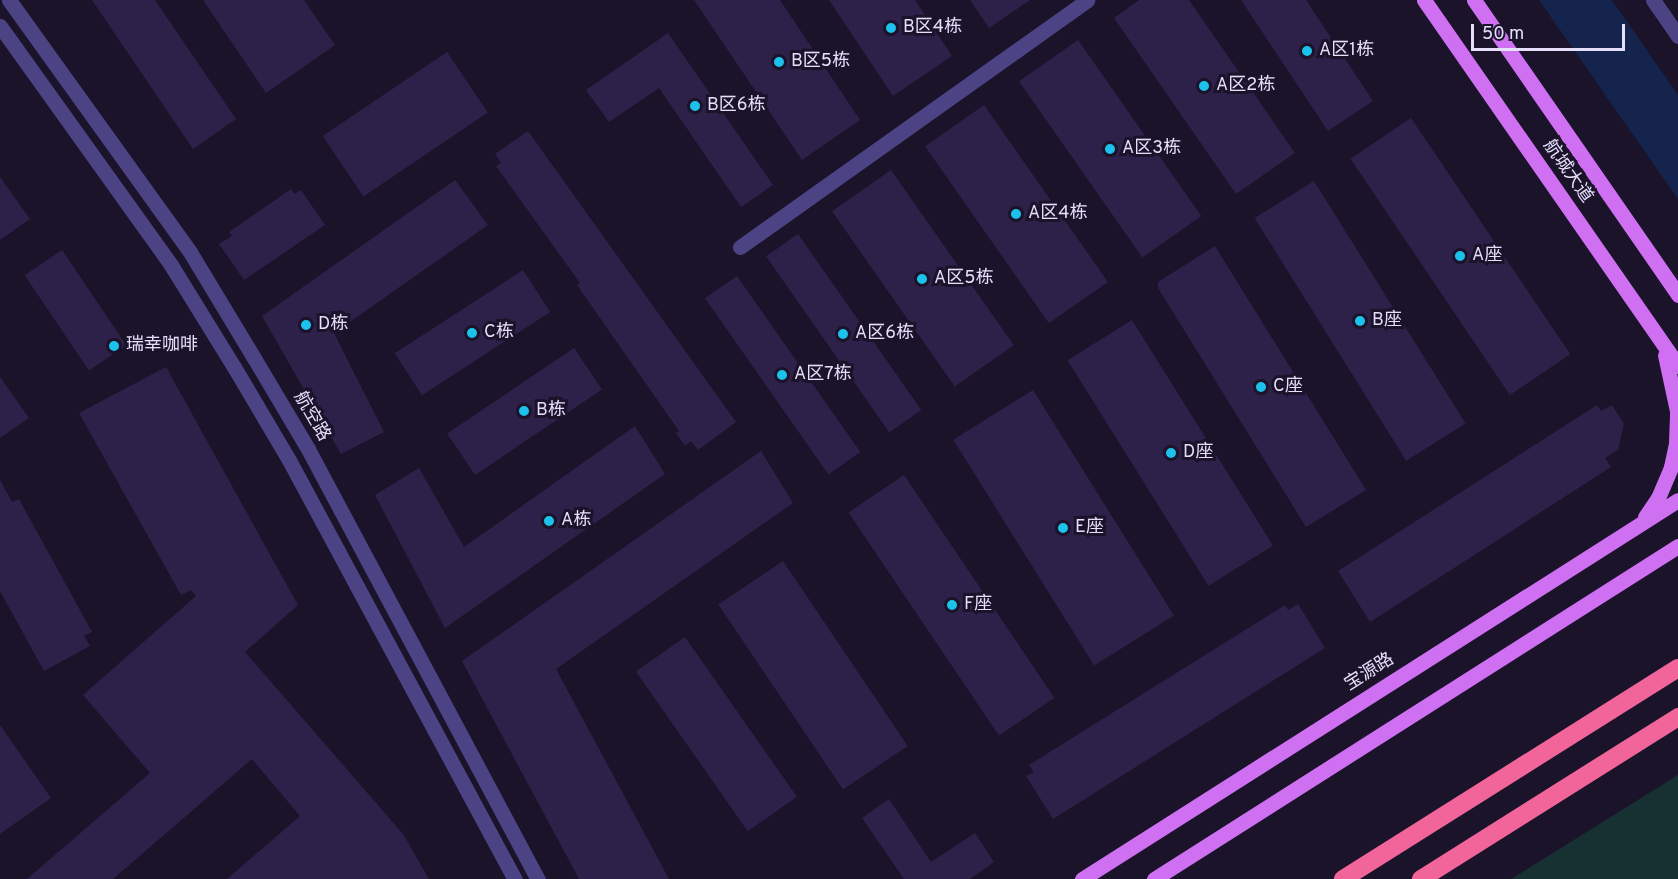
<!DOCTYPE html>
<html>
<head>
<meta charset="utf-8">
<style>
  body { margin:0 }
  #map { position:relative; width:1678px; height:879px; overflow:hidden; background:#1a132a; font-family:Overpass,"Noto Sans SC",sans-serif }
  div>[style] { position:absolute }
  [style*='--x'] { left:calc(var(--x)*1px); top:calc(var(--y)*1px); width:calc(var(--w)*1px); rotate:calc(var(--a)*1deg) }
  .green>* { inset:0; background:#173133 }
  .water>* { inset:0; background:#14244d }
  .building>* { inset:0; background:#2d2149; transform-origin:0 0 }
  .minor>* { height:15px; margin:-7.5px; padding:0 7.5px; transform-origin:7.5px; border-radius:7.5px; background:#4c4385 }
  .major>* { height:15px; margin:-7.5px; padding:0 7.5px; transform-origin:7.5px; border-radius:7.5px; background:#cf70f3 }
  .highway>* { height:18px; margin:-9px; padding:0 9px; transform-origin:9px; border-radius:9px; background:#f2659a }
  .dots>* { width:16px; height:16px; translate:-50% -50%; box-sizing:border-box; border:3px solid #1a132a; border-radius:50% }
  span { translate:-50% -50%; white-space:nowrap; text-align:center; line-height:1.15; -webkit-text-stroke:6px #1a132a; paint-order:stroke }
  .poi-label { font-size:18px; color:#e5dffc }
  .left { translate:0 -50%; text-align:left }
  .street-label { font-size:18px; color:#e5dffc }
  .scale { position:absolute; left:1471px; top:24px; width:154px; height:27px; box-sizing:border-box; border:3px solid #e5dffc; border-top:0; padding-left:8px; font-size:18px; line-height:21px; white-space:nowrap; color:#e5dffc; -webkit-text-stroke:4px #1a132a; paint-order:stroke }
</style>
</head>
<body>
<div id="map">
  <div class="green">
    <div style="clip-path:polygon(1678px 775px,1678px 879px,1511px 879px)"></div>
  </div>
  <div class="water">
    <div style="clip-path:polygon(1539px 0,1612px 0,1678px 95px,1678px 199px)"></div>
  </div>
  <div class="building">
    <div style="clip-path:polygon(92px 0,155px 0,236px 119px,193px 149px)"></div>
    <div style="clip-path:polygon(203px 0,304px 0,335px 45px,266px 93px)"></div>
    <div style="clip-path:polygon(694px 0,780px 0,860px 120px,802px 160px)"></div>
    <div style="clip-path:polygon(829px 0,915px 0,952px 56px,893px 96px)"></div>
    <div style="clip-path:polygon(970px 0,1030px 0,989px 28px)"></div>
    <div style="clip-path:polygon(1139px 0,1189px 0,1295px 153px,1236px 194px,1114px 18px)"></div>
    <div style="clip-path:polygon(1241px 0,1306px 0,1373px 101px,1328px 131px)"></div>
    <div style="clip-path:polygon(668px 33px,773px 185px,741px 207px,659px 88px,609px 122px,586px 90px)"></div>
    <div style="left:1078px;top:40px;width:215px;height:72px;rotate:55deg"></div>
    <div style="left:447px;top:52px;width:73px;height:150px;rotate:56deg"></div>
    <div style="left:984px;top:105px;width:216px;height:72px;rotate:55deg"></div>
    <div style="left:1411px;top:118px;width:285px;height:73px;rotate:56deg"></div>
    <div style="clip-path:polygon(528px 131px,736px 422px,698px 450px,691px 441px,685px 446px,676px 433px,679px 431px,577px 285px,580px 283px,496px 166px,501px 163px,495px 154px)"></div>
    <div style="left:891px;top:170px;width:214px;height:72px;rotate:55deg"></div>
    <div style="clip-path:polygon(0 177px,30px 219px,0 240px)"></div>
    <div style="clip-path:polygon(455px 180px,488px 225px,334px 333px,384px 432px,341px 454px,262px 316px)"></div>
    <div style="left:1314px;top:181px;width:286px;height:70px;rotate:58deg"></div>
    <div style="clip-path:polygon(291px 189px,294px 194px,301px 190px,325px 225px,244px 280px,219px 244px,232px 236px,229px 232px)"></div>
    <div style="left:798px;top:234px;width:215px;height:39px;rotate:55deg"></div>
    <div style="clip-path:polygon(1215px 246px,1366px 490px,1306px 527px,1158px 288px,1158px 282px)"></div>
    <div style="left:62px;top:250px;width:115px;height:45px;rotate:56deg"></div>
    <div style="left:523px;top:270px;width:50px;height:153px;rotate:57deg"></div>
    <div style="left:737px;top:276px;width:215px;height:39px;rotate:55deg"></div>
    <div style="left:1132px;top:320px;width:266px;height:76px;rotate:58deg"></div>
    <div style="left:574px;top:348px;width:50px;height:153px;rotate:56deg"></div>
    <div style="clip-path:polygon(166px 367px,298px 605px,245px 652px,403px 834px,429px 879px,227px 879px,300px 816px,252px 759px,113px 879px,27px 879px,150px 773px,83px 695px,196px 596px,191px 590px,181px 595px,79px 413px)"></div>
    <div style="clip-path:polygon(0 377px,29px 418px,0 438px)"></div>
    <div style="left:1033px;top:390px;width:266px;height:94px;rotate:58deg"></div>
    <div style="clip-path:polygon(1597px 405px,1601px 411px,1612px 405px,1624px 424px,1618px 450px,1605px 458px,1611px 467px,1370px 622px,1338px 571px)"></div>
    <div style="clip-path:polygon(635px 426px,665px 474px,445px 628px,375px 495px,419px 468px,464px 547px)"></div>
    <div style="clip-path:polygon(761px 451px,793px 503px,556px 669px,669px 879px,579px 879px,462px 661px)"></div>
    <div style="left:904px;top:475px;width:269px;height:67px;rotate:56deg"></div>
    <div style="clip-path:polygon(0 480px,12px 502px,19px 499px,92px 632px,84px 636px,90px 646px,44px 671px,0 591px)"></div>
    <div style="left:783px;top:561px;width:223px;height:78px;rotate:56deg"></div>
    <div style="clip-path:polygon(1298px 604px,1325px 648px,1053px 819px,1026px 776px,1034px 772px,1029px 765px,1285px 605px,1288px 610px)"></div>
    <div style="left:685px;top:637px;width:195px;height:60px;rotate:55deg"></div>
    <div style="clip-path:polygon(0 725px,51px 798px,0 834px)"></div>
    <div style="clip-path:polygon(889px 799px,931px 862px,975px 833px,994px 862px,970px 879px,904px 879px,862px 818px)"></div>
  </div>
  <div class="minor">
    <div style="--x:9;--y:0;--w:310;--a:54.3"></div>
    <div style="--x:190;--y:252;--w:124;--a:58.9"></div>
    <div style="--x:254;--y:358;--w:106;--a:59.3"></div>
    <div style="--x:308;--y:449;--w:488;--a:61.9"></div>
    <div style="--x:1653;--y:0;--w:44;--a:55.2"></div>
    <div style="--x:0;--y:26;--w:294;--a:54.4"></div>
    <div style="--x:171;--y:265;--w:120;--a:58.3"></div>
    <div style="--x:234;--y:367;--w:108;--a:59.4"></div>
    <div style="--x:289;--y:460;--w:476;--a:61.7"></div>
    <div style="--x:740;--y:247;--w:426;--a:-35.4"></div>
  </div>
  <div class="major">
    <div style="--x:1424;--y:0;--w:446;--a:55.2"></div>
    <div style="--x:1474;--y:0;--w:359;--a:55.3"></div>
    <div style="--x:1645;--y:517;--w:23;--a:-56"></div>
    <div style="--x:1658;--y:498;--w:34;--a:-67"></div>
    <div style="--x:1671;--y:467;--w:25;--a:-78"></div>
    <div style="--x:1676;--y:443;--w:32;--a:-88"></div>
    <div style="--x:1677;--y:411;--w:57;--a:-102.1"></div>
    <div style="--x:1082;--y:879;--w:706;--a:-32.45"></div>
    <div style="--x:1154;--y:879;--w:621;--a:-32.44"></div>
  </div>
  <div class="highway">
    <div style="--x:1343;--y:879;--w:396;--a:-32.2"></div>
    <div style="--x:1421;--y:879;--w:304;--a:-32.2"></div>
  </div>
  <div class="dots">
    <div style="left:891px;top:28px;background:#1cc2eb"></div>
    <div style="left:1307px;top:51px;background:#1cc2eb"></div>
    <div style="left:779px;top:62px;background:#1cc2eb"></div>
    <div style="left:1204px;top:86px;background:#1cc2eb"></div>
    <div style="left:695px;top:106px;background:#1cc2eb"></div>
    <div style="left:1110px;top:149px;background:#1cc2eb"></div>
    <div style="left:1016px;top:214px;background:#1cc2eb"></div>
    <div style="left:1460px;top:256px;background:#1cc2eb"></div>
    <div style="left:922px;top:279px;background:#1cc2eb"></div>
    <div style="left:1360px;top:321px;background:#1cc2eb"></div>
    <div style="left:306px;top:325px;background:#1cc2eb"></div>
    <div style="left:472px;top:333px;background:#1cc2eb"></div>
    <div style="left:843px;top:334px;background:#1cc2eb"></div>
    <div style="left:114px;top:346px;background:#1cc2eb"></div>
    <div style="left:782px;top:375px;background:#1cc2eb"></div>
    <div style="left:1261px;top:387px;background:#1cc2eb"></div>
    <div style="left:524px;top:411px;background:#1cc2eb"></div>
    <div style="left:1171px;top:453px;background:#1cc2eb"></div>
    <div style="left:549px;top:521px;background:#1cc2eb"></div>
    <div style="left:1063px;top:528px;background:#1cc2eb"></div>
    <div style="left:952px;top:605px;background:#1cc2eb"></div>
  </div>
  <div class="poi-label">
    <span class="left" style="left:903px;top:28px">B区4栋</span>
    <span class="left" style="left:1319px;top:51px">A区1栋</span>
    <span class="left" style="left:791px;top:62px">B区5栋</span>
    <span class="left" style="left:1216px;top:86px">A区2栋</span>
    <span class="left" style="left:707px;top:106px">B区6栋</span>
    <span class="left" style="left:1122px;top:149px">A区3栋</span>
    <span class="left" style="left:1028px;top:214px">A区4栋</span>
    <span class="left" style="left:1472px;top:256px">A座</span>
    <span class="left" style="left:934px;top:279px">A区5栋</span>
    <span class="left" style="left:1372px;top:321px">B座</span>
    <span class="left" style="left:318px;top:325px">D栋</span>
    <span class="left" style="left:484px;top:333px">C栋</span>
    <span class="left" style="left:855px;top:334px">A区6栋</span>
    <span class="left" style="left:126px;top:346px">瑞幸咖啡</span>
    <span class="left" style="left:794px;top:375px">A区7栋</span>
    <span class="left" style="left:1273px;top:387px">C座</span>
    <span class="left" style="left:536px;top:411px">B栋</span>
    <span class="left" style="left:1183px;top:453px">D座</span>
    <span class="left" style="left:561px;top:521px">A栋</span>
    <span class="left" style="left:1075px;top:528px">E座</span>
    <span class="left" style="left:964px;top:605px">F座</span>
  </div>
  <div class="street-label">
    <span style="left:1567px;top:172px;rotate:55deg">航城大道</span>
    <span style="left:311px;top:417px;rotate:60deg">航空路</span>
    <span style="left:1370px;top:673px;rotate:-32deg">宝源路</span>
  </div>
  <div class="scale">50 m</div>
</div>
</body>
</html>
